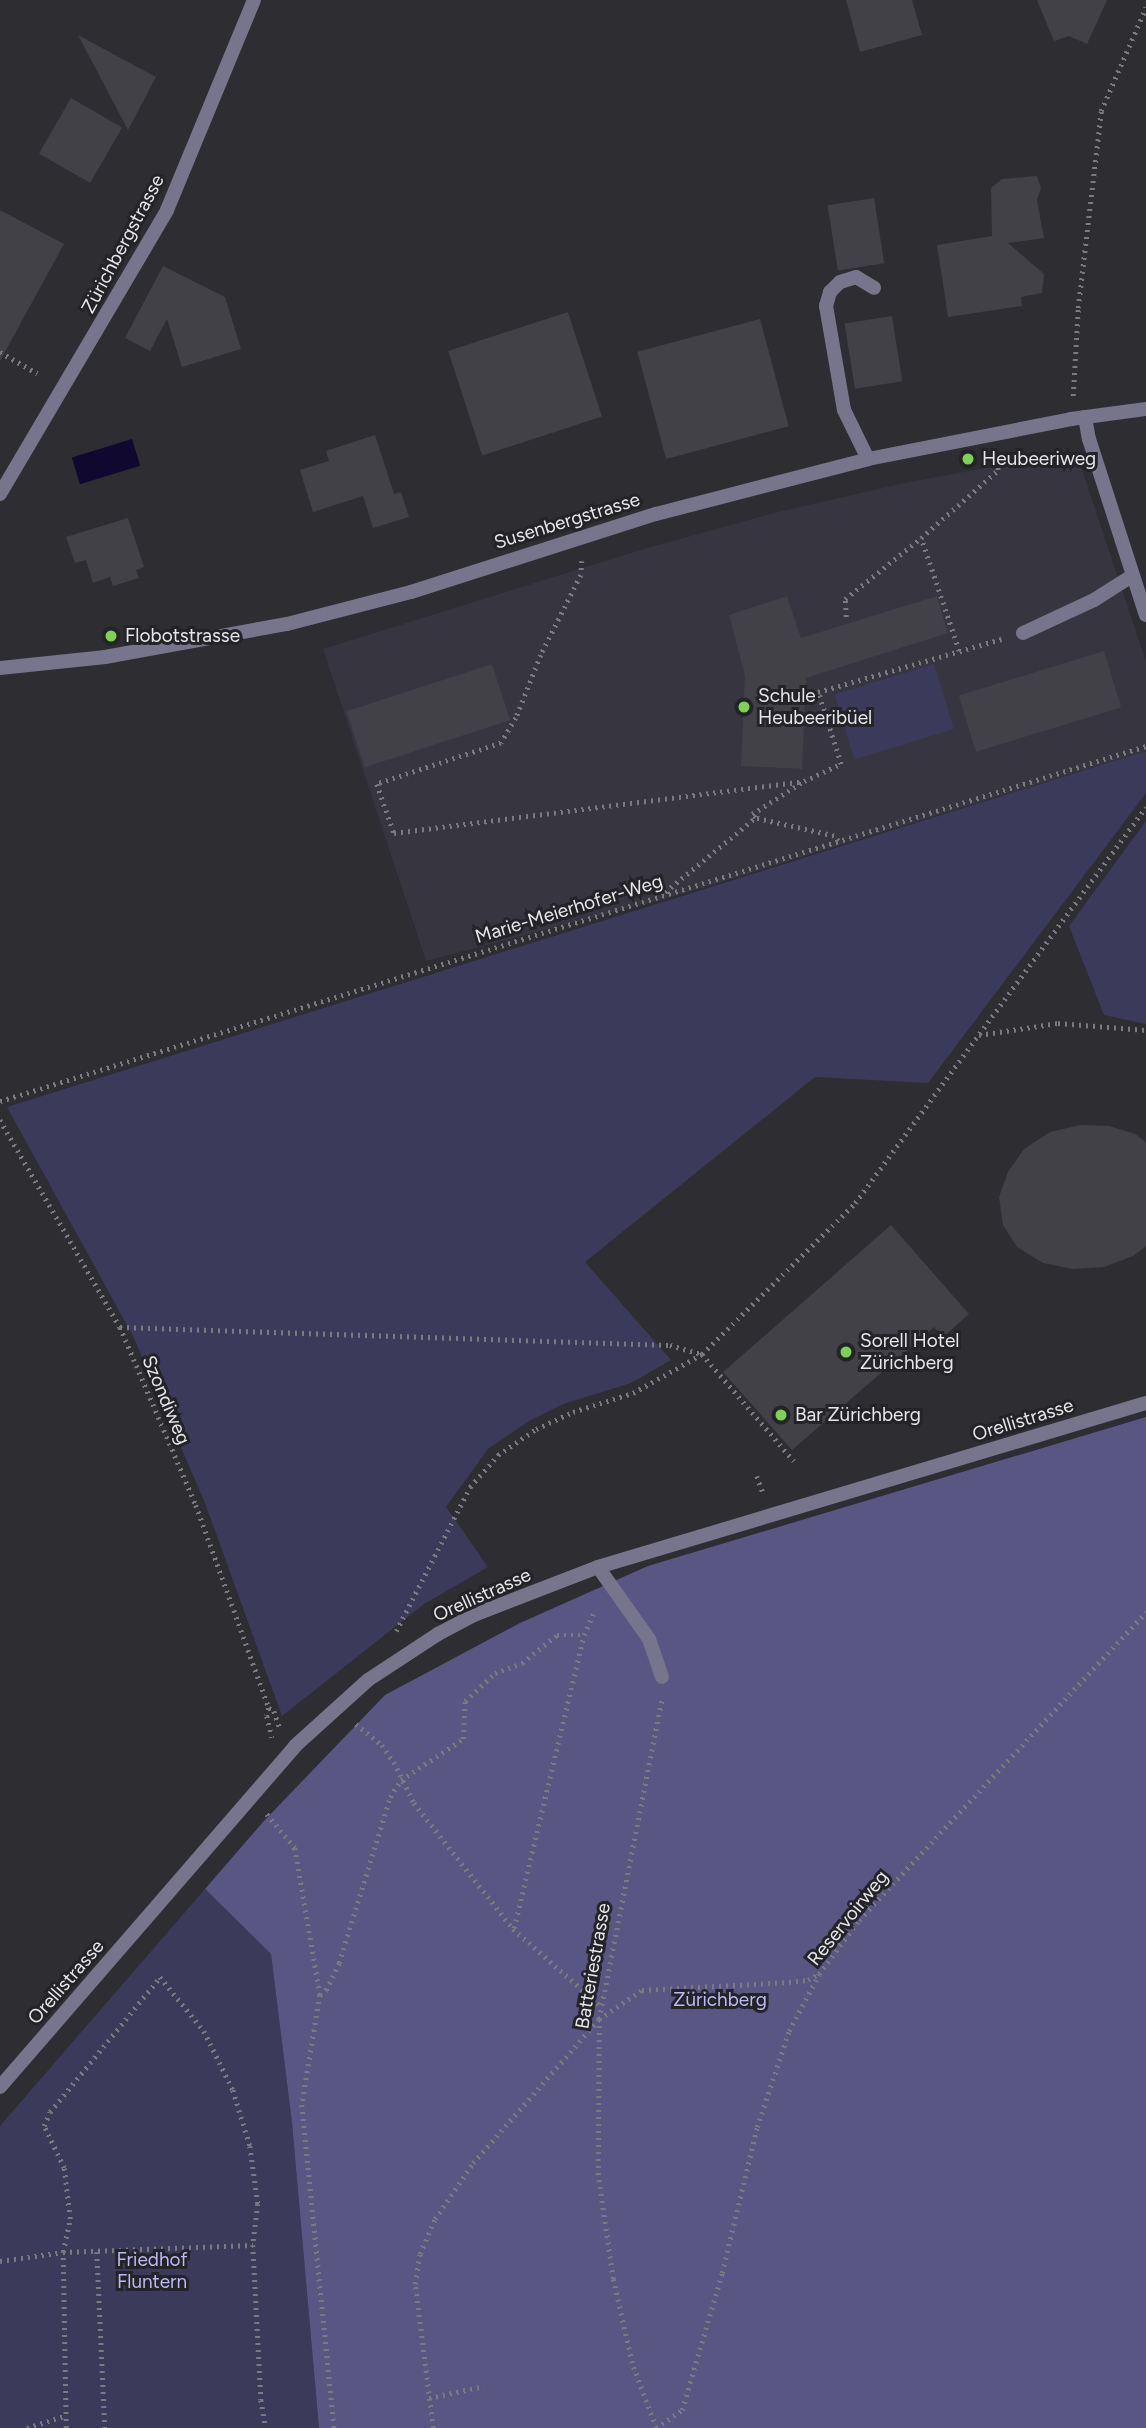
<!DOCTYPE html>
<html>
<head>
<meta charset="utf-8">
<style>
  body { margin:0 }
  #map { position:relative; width:1146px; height:2428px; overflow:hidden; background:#2d2d32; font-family:Figtree,sans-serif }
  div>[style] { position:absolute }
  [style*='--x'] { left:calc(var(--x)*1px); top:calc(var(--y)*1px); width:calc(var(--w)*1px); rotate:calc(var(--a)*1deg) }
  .built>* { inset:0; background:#363540 }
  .green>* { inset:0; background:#3c3a5a; transform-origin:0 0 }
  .forest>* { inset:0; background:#595684 }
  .water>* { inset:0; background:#110830; transform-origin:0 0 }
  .building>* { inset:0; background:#414147; transform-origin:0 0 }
  .path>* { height:4.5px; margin-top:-2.25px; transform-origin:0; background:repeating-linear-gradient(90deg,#7b7b7f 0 2px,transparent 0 7px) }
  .lane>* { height:14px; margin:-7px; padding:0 7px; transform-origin:7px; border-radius:7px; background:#76758b }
  .street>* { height:14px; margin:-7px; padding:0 7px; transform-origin:7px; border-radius:7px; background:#76758b }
  .dots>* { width:19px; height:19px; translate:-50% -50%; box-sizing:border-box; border:4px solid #232328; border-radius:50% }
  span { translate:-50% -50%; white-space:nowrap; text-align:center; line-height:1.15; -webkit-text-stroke:6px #232328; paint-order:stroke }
  .street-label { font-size:19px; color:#e6e6e9 }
  .poi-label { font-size:19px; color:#e6e6e9 }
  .left { translate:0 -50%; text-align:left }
  .park-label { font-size:19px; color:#bcb9f4 }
</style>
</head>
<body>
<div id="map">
  <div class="built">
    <div style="clip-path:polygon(1067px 453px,1078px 458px,1146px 662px,1146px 751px,683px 894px,426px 961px,323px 649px,644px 549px,774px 513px,909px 482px)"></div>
  </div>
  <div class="green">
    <div style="left:934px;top:664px;width:68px;height:104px;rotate:73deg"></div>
    <div style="clip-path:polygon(1146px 751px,1146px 793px,928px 1083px,815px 1077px,585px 1262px,671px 1360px,631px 1383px,563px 1404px,529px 1421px,488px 1449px,446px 1507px,488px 1567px,424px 1604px,282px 1716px,205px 1503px,133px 1336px,7px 1107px)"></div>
    <div style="clip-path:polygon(1146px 821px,1146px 1024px,1104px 1015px,1069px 926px)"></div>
    <div style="clip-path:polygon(205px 1889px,271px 1954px,292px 2123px,319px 2428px,0 2428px,0 2126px)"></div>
  </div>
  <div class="forest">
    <div style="clip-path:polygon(1146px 1417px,1146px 2428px,319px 2428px,292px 2123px,271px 1954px,205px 1889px,263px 1822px,385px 1695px,520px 1623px,648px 1566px)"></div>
  </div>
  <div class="water">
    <div style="left:132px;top:439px;width:28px;height:63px;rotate:73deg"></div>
  </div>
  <div class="building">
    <div style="clip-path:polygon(846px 0,912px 0,922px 35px,860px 52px)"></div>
    <div style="clip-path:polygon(1037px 0,1107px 0,1087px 44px,1069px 36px,1054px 41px)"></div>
    <div style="clip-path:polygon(78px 35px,156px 77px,128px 130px)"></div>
    <div style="left:71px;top:98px;width:59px;height:64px;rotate:30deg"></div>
    <div style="clip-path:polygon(1037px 176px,1041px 188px,1037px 200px,1044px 238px,1008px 243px,1044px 274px,1042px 293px,1021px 297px,1022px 306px,948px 317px,937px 245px,992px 236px,991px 188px,1002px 179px)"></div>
    <div style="left:874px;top:198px;width:66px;height:47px;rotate:81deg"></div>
    <div style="clip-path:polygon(0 210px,64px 244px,0 361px)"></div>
    <div style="clip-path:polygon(163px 266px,225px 297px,241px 349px,182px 367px,167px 319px,150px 351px,125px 338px)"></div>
    <div style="left:568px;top:312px;width:110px;height:126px;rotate:72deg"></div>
    <div style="left:892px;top:316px;width:66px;height:48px;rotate:81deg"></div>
    <div style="left:760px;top:319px;width:111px;height:127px;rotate:75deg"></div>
    <div style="clip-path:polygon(375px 435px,394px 494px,401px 492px,409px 517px,373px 528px,363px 496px,313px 512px,300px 470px,329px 461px,326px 451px)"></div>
    <div style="clip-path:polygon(128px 518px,144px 567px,136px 570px,139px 578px,113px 586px,110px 577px,93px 583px,86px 560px,75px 563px,66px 537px)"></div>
    <div style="clip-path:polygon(787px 596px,801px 638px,937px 596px,948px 633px,806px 678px,802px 769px,741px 766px,745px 676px,729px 615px)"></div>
    <div style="left:1104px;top:651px;width:59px;height:152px;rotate:73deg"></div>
    <div style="left:492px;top:664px;width:59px;height:153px;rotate:72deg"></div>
    <div style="clip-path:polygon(1080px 1125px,1109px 1126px,1135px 1134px,1146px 1142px,1146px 1246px,1133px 1256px,1104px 1267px,1073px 1269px,1043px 1263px,1017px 1247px,1003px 1225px,999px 1197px,1008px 1172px,1024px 1149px,1050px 1132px)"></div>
    <div style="clip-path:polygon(891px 1225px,969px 1314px,943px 1337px,934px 1327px,792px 1450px,723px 1372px)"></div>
  </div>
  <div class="path">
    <div style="--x:0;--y:352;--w:43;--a:29.6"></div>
    <div style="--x:1073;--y:396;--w:88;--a:-86.7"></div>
    <div style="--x:1078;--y:308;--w:198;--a:-83.3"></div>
    <div style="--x:1101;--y:111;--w:113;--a:-66.6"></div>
    <div style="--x:582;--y:561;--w:14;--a:94"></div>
    <div style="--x:581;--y:575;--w:89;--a:116.6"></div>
    <div style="--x:541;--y:655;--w:68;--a:111.6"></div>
    <div style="--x:516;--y:718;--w:29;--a:121"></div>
    <div style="--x:501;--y:743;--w:131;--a:161.7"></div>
    <div style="--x:377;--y:784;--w:52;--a:70.9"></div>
    <div style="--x:394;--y:833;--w:413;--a:-7.2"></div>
    <div style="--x:846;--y:617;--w:18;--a:-93"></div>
    <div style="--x:845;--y:599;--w:97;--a:-38.8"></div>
    <div style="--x:959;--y:651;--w:119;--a:-108.6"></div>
    <div style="--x:921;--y:538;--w:103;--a:-41.4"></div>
    <div style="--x:998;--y:470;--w:13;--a:-99"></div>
    <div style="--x:838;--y:841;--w:6;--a:-129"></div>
    <div style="--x:834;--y:836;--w:81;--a:-167.2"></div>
    <div style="--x:755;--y:818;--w:5;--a:-127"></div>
    <div style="--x:752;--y:814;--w:62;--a:-32.4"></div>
    <div style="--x:804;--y:781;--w:41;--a:-24.7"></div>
    <div style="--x:841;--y:764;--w:76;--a:-107.7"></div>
    <div style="--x:818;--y:692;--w:191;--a:-16.1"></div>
    <div style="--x:665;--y:892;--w:117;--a:-39.4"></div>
    <div style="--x:979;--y:1035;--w:80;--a:-8.6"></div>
    <div style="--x:1058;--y:1023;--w:88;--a:4.5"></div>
    <div style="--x:0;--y:1101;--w:1200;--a:-17.21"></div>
    <div style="--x:0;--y:1120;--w:239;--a:59.9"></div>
    <div style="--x:120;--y:1327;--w:194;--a:66.9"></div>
    <div style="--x:196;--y:1505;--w:216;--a:70.2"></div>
    <div style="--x:269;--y:1708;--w:8;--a:104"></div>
    <div style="--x:267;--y:1716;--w:22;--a:77"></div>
    <div style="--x:120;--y:1327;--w:550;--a:1.87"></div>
    <div style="--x:670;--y:1345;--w:33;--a:16"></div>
    <div style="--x:702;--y:1354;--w:141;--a:49.3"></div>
    <div style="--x:757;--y:1476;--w:20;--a:70"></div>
    <div style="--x:396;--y:1631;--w:162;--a:-62.8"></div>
    <div style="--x:470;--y:1487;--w:43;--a:-48.8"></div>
    <div style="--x:498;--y:1455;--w:46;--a:-34.4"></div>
    <div style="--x:536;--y:1429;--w:41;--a:-24.7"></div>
    <div style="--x:573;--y:1412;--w:63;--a:-17.6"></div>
    <div style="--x:633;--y:1393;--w:79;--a:-29.5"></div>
    <div style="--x:702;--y:1354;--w:215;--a:-44.6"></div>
    <div style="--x:855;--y:1203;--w:491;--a:-53.7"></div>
    <div style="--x:269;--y:1708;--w:6;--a:31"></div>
    <div style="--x:274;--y:1711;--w:18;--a:71"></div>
    <div style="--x:356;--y:1724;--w:33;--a:39"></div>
    <div style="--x:382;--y:1745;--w:21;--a:55"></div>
    <div style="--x:394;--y:1762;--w:46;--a:64"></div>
    <div style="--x:414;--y:1803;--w:160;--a:51.8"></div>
    <div style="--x:513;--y:1929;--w:117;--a:41.2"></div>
    <div style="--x:267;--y:1814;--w:44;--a:50.5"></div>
    <div style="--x:295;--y:1848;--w:149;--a:80.3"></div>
    <div style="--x:320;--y:1995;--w:111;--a:99.3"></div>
    <div style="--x:302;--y:2105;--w:325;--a:84.3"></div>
    <div style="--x:514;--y:1928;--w:301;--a:-76.6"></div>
    <div style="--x:584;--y:1635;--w:23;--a:-67"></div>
    <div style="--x:320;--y:1995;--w:8;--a:-40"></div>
    <div style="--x:326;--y:1990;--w:30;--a:-64"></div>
    <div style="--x:339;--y:1963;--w:174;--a:-72.9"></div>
    <div style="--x:390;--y:1797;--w:20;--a:-57"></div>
    <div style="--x:401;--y:1780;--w:74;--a:-33.5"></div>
    <div style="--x:463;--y:1739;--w:38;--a:-87"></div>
    <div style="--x:465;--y:1701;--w:41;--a:-43"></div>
    <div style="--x:495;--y:1673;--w:29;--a:-20"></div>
    <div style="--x:522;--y:1663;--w:45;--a:-38.7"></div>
    <div style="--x:557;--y:1635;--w:27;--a:0"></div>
    <div style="--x:97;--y:2252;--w:176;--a:87.4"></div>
    <div style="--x:0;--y:2261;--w:64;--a:-8.1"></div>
    <div style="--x:63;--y:2252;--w:190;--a:-2.1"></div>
    <div style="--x:429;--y:2398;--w:56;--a:-12.3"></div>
    <div style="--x:27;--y:2428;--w:40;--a:-18"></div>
    <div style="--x:66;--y:2428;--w:176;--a:-91"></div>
    <div style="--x:63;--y:2252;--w:34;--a:-78"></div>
    <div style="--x:70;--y:2219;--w:51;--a:-96.7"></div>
    <div style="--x:64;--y:2168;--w:47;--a:-115.5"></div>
    <div style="--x:44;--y:2126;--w:15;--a:-67"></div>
    <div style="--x:50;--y:2112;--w:174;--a:-50.8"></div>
    <div style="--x:160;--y:1977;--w:70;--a:50.8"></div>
    <div style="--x:204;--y:2031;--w:66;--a:63.8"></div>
    <div style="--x:233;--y:2090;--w:59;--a:73.1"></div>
    <div style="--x:250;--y:2146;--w:59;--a:82.1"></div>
    <div style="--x:258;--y:2204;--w:41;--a:97"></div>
    <div style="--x:253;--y:2245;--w:155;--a:87"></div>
    <div style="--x:261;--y:2400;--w:28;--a:80"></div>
    <div style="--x:433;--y:2428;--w:145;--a:-97.1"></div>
    <div style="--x:415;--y:2284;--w:30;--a:-81"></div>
    <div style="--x:420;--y:2254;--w:38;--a:-67"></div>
    <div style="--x:435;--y:2219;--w:68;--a:-55.8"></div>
    <div style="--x:473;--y:2163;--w:191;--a:-48.8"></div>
    <div style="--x:599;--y:2019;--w:52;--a:-34"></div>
    <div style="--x:642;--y:1990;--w:147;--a:-3.1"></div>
    <div style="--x:789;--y:1982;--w:19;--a:-6"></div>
    <div style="--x:808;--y:1980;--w:12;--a:-31"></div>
    <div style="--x:656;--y:2428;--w:32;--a:-35"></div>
    <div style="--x:682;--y:2410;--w:143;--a:-73.7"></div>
    <div style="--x:722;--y:2273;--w:150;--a:-76.5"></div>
    <div style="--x:757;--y:2127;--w:101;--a:-71.6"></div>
    <div style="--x:789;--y:2031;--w:64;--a:-62.2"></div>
    <div style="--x:819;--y:1974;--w:67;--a:-53.5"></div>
    <div style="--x:859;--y:1920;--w:421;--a:-47"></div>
    <div style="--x:656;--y:2428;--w:69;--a:-110.3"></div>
    <div style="--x:632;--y:2363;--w:86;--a:-102.7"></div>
    <div style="--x:613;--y:2279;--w:105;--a:-98.2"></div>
    <div style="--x:598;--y:2175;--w:156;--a:-89.6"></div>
    <div style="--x:599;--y:2019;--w:327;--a:-78.9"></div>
  </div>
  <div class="lane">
    <div style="--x:868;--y:459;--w:55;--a:-116.1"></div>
    <div style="--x:844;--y:410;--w:106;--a:-99.8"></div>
    <div style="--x:826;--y:306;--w:15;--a:-74"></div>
    <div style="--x:830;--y:292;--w:14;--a:-45"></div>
    <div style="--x:840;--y:282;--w:17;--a:-17"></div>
    <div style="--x:856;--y:277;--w:21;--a:31"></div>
    <div style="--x:1023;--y:633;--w:78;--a:-24.9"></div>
    <div style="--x:1094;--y:600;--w:45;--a:-32.3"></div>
    <div style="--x:598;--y:1567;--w:88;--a:54.7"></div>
    <div style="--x:649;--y:1639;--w:40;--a:71.1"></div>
  </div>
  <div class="street">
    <div style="--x:1085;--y:417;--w:22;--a:80"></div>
    <div style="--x:1089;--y:439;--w:185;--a:72.1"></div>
    <div style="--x:0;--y:494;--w:329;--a:-59.5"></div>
    <div style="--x:167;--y:210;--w:227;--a:-67.5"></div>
    <div style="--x:0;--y:668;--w:106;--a:-6"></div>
    <div style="--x:105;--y:657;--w:185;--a:-10.3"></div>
    <div style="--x:287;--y:624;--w:128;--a:-14.5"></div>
    <div style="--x:411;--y:592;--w:257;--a:-17.7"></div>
    <div style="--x:656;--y:514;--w:219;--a:-14.5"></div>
    <div style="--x:868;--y:459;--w:207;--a:-11.1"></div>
    <div style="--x:1071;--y:419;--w:76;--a:-7.6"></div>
    <div style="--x:0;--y:2087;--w:451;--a:-49.1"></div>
    <div style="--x:295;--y:1746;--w:98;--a:-42.1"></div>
    <div style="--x:368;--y:1680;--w:84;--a:-33.3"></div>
    <div style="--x:438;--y:1634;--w:41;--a:-27.8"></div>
    <div style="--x:474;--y:1615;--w:133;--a:-21.2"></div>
    <div style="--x:598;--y:1567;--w:572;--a:-16.66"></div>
  </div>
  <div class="dots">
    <div style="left:968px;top:459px;background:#7dd154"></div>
    <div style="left:111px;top:636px;background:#7dd154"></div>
    <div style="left:744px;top:707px;background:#7dd154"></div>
    <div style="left:846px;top:1352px;background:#7dd154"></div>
    <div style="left:781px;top:1415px;background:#7dd154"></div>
  </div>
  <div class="street-label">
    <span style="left:123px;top:244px;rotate:-62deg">Zürichbergstrasse</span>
    <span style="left:567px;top:521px;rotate:-17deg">Susenbergstrasse</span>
    <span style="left:569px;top:909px;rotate:-17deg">Marie-Meierhofer-Weg</span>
    <span style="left:166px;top:1400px;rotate:67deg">Szondiweg</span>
    <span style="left:1023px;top:1420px;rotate:-17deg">Orellistrasse</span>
    <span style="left:482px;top:1595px;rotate:-24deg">Orellistrasse</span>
    <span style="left:848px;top:1918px;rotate:-51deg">Reservoirweg</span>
    <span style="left:593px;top:1966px;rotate:-80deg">Batteriestrasse</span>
    <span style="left:66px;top:1982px;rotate:-49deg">Orellistrasse</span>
  </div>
  <div class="poi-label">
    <span class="left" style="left:982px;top:459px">Heubeeriweg</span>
    <span class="left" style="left:125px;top:636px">Flobotstrasse</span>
    <span class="left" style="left:758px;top:707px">Schule<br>Heubeeribüel</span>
    <span class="left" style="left:860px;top:1352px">Sorell Hotel<br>Zürichberg</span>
    <span class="left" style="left:795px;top:1415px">Bar Zürichberg</span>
  </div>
  <div class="park-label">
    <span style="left:720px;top:2000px">Zürichberg</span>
    <span style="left:152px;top:2271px">Friedhof<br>Fluntern</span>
  </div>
</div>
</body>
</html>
